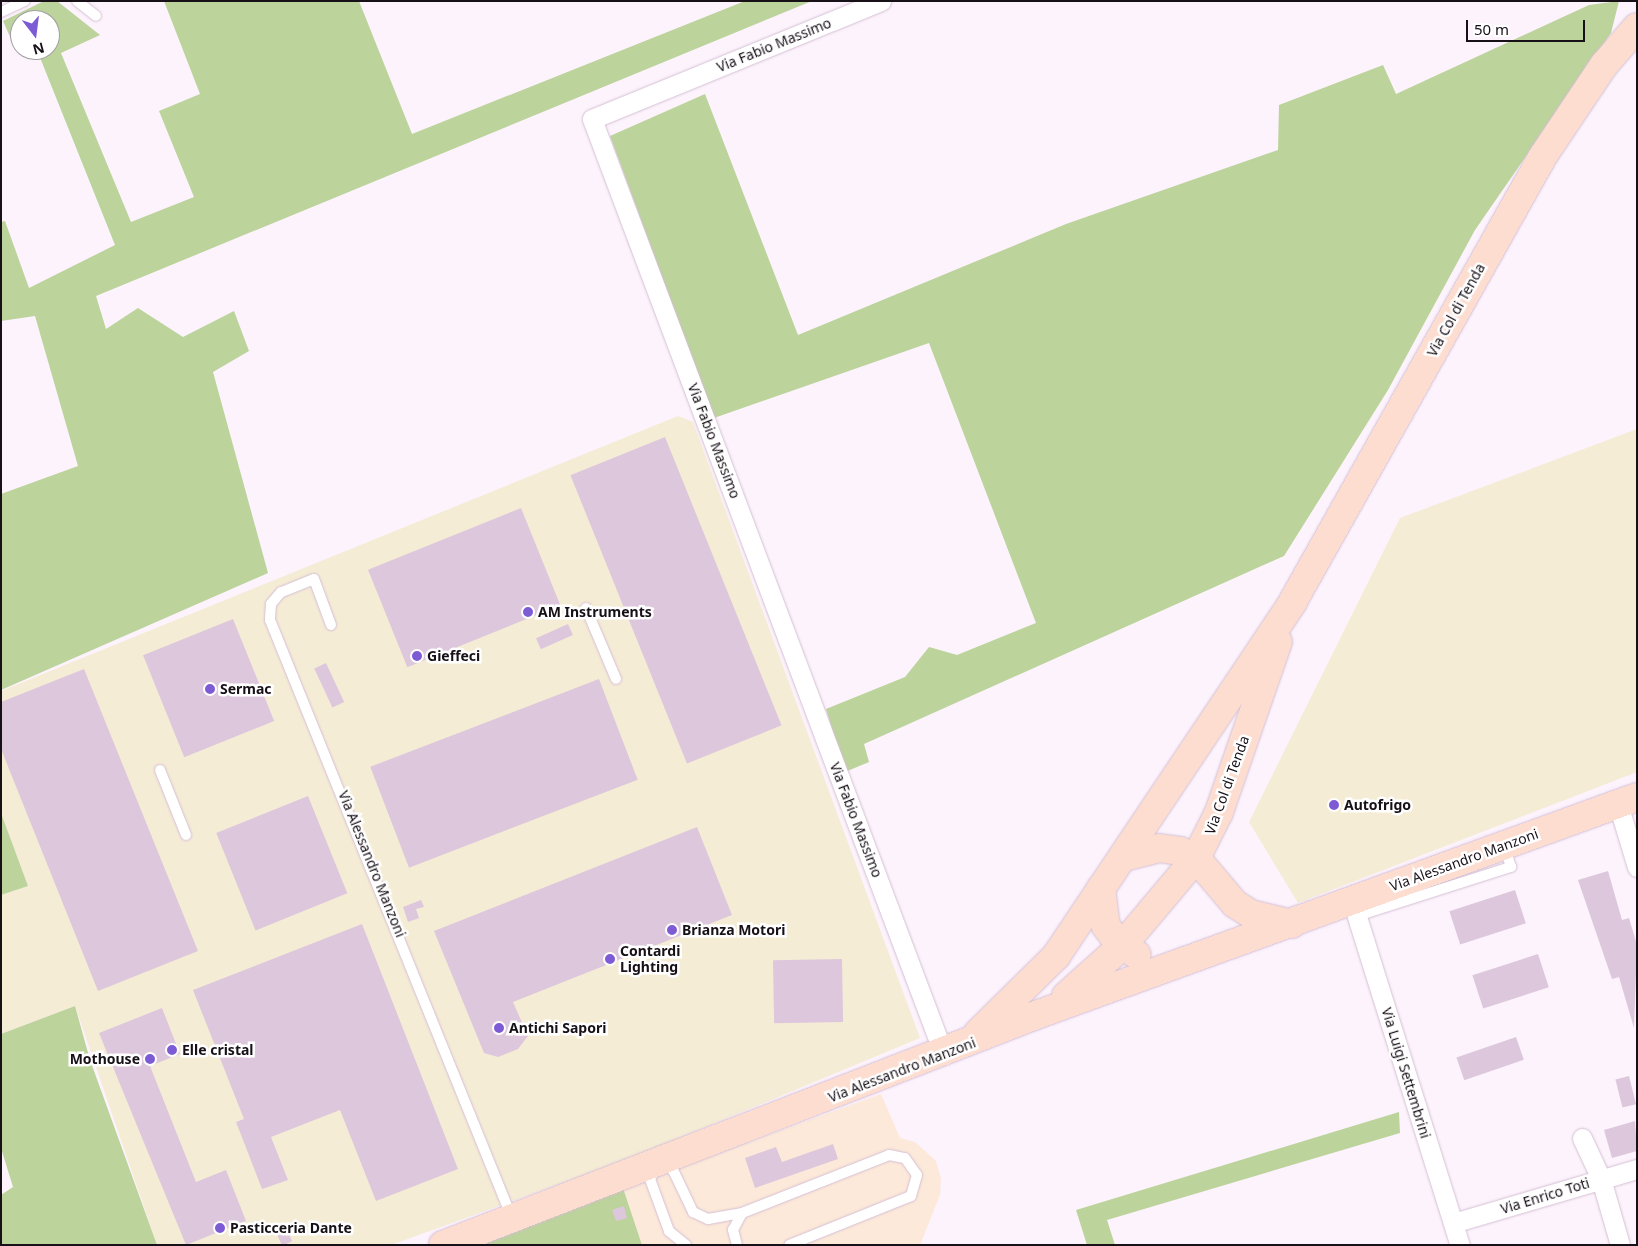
<!DOCTYPE html>
<html>
<head>
<meta charset="utf-8">
<style>
  body { margin:0 }
  #map { position:relative; width:1638px; height:1246px; overflow:hidden; background:#fcf3fc; font-family:"Noto Sans",sans-serif }
  div>[style] { position:absolute }
  [style*='--x'] { left:calc(var(--x)*1px); top:calc(var(--y)*1px); width:calc(var(--w)*1px); rotate:calc(var(--a)*1deg) }
  .commercial>* { inset:0; background:#fce9d9 }
  .industrial>* { inset:0; background:#f5ecd6 }
  .green>* { inset:0; background:#bcd39b }
  .building>* { inset:0; background:#ddc7dc; transform-origin:0 0 }
  .roads { filter:drop-shadow(0 0 1px #d5bfd4) drop-shadow(0 0 1px #d5bfd4) }
  .service>* { height:10px; margin:-5px; padding:0 5px; transform-origin:5px; border-radius:5px; background:#fff }
  .minor>* { height:19px; margin:-9.5px; padding:0 9.5px; transform-origin:9.5px; border-radius:9.5px; background:#fff }
  .secondary>* { height:28px; margin:-14px; padding:0 14px; transform-origin:14px; border-radius:14px; background:#fcddd0 }
  .dots>* { width:14px; height:14px; translate:-50% -50%; box-sizing:border-box; border:2px solid #fff; border-radius:50% }
  span { translate:-50% -50%; white-space:nowrap; text-align:center; line-height:1.15; -webkit-text-stroke:5px #fff; paint-order:stroke }
  .street-label { font-size:14px; color:#171017 }
  .poi-label { font-size:14px; color:#171017; font-weight:700 }
  .left { translate:0 -50%; text-align:left }
  .right { translate:-100% -50%; text-align:right }
  .frame { position:absolute; inset:0; border:2px solid #171017; pointer-events:none }
  .north { position:absolute; left:10px; top:10px; width:50px; height:50px; box-sizing:border-box; background:#fff; border:1px solid #a29fa2; border-radius:50%; rotate:165deg; font-size:14px; font-weight:700; line-height:20px; text-align:center; color:#171017 }
  .north::after { content:''; display:block; margin:auto; width:18px; height:22px; background:#7d5bd5; clip-path:polygon(50% 0,100% 100%,50% 72%,0 100%) }
  .scale { position:absolute; left:1466px; top:20px; width:119px; height:22px; box-sizing:border-box; border:2px solid #171017; border-top:0; padding-left:6px; font-size:15px; line-height:18px; white-space:nowrap; color:#171017; -webkit-text-stroke:4px #fff; paint-order:stroke }
</style>
</head>
<body>
<div id="map">
  <div class="commercial">
    <div style="clip-path:polygon(881px 1094px,900px 1138px,915px 1142px,936px 1161px,941px 1179px,940px 1195px,920px 1245px,642px 1245px,623px 1188px)"></div>
  </div>
  <div class="industrial">
    <div style="clip-path:polygon(678px 416px,693px 422px,920px 1038px,629px 1159px,391px 1245px,157px 1245px,75px 1006px,1px 1034px,1px 895px,28px 886px,1px 813px,1px 691px)"></div>
    <div style="clip-path:polygon(1637px 429px,1637px 772px,1298px 903px,1249px 822px,1400px 518px)"></div>
  </div>
  <div class="green">
    <div style="clip-path:polygon(44px 1px,57px 1px,100px 35px,61px 53px,131px 222px,194px 197px,159px 111px,200px 94px,164px 1px,359px 1px,412px 134px,745px 1px,812px 1px,96px 296px,106px 329px,138px 308px,183px 337px,234px 311px,249px 351px,213px 372px,268px 573px,1px 690px,1px 494px,78px 466px,35px 316px,1px 321px,1px 222px,5px 221px,29px 288px,115px 245px,37px 50px,50px 50px,50px 20px,20px 20px,20px 35px,11px 39px,3px 21px)"></div>
    <div style="clip-path:polygon(1619px 1px,1611px 33px,1475px 230px,1388px 390px,1284px 556px,864px 744px,869px 762px,845px 772px,826px 709px,905px 677px,929px 647px,957px 655px,1036px 623px,929px 343px,714px 418px,610px 136px,705px 94px,798px 335px,1066px 224px,1278px 150px,1279px 105px,1383px 65px,1396px 94px,1589px 5px)"></div>
    <div style="clip-path:polygon(1px 813px,28px 886px,1px 895px,2px 844px)"></div>
    <div style="clip-path:polygon(75px 1006px,90px 1060px,157px 1245px,1px 1245px,1px 1195px,13px 1187px,1px 1148px,1px 1034px)"></div>
    <div style="clip-path:polygon(1399px 1112px,1400px 1133px,1107px 1220px,1115px 1245px,1087px 1245px,1076px 1210px)"></div>
    <div style="clip-path:polygon(623px 1188px,642px 1245px,470px 1245px)"></div>
  </div>
  <div class="building">
    <div style="left:665px;top:437px;width:311px;height:102px;rotate:68deg"></div>
    <div style="left:521px;top:508px;width:105px;height:165px;rotate:68deg"></div>
    <div style="left:233px;top:619px;width:110px;height:97px;rotate:68deg"></div>
    <div style="left:568px;top:624px;width:12px;height:35px;rotate:66deg"></div>
    <div style="left:326px;top:663px;width:43px;height:13px;rotate:65deg"></div>
    <div style="clip-path:polygon(84px 669px,198px 951px,98px 991px,1px 749px,1px 702px)"></div>
    <div style="left:599px;top:679px;width:108px;height:245px;rotate:69deg"></div>
    <div style="left:308px;top:796px;width:105px;height:99px;rotate:68deg"></div>
    <div style="clip-path:polygon(697px 827px,732px 915px,513px 1002px,528px 1036px,518px 1049px,498px 1057px,484px 1053px,434px 931px)"></div>
    <div style="clip-path:polygon(1608px 871px,1622px 920px,1629px 918px,1637px 945px,1634px 1028px,1619px 977px,1612px 979px,1578px 880px)"></div>
    <div style="left:1515px;top:890px;width:35px;height:69px;rotate:72deg"></div>
    <div style="clip-path:polygon(421px 900px,424px 907px,416px 909px,419px 918px,408px 922px,403px 907px)"></div>
    <div style="clip-path:polygon(362px 924px,458px 1169px,376px 1201px,340px 1110px,271px 1137px,288px 1180px,262px 1189px,236px 1122px,244px 1119px,193px 990px)"></div>
    <div style="left:1538px;top:954px;width:35px;height:69px;rotate:72deg"></div>
    <div style="left:842px;top:959px;width:63px;height:69px;rotate:89deg"></div>
    <div style="clip-path:polygon(162px 1008px,180px 1054px,150px 1066px,196px 1182px,226px 1170px,246px 1221px,186px 1245px,99px 1033px)"></div>
    <div style="left:1516px;top:1037px;width:24px;height:63px;rotate:71deg"></div>
    <div style="left:1629px;top:1076px;width:29px;height:14px;rotate:76deg"></div>
    <div style="clip-path:polygon(1635px 1121px,1637px 1151px,1612px 1158px,1604px 1130px)"></div>
    <div style="clip-path:polygon(833px 1144px,838px 1159px,755px 1188px,745px 1158px,776px 1147px,782px 1162px)"></div>
    <div style="clip-path:polygon(624px 1206px,627px 1218px,616px 1221px,612px 1210px)"></div>
    <div style="left:284px;top:1223px;width:20px;height:11px;rotate:66deg"></div>
  </div>
  <div class="roads">
    <div class="service">
      <div style="--x:77;--y:1;--w:24;--a:38"></div>
      <div style="--x:1;--y:12;--w:26;--a:-25"></div>
      <div style="--x:586;--y:608;--w:77;--a:67.1"></div>
      <div style="--x:331;--y:625;--w:49;--a:-110.3"></div>
      <div style="--x:314;--y:579;--w:35;--a:158"></div>
      <div style="--x:281;--y:592;--w:16;--a:130"></div>
      <div style="--x:271;--y:604;--w:16;--a:94"></div>
      <div style="--x:270;--y:620;--w:645;--a:67.97"></div>
      <div style="--x:160;--y:770;--w:70;--a:68.2"></div>
      <div style="--x:1357;--y:916;--w:162;--a:-17.7"></div>
      <div style="--x:1511;--y:867;--w:22;--a:-108"></div>
      <div style="--x:686;--y:1245;--w:22;--a:-141"></div>
      <div style="--x:669;--y:1231;--w:55;--a:-110.1"></div>
      <div style="--x:650;--y:1179;--w:18;--a:-61"></div>
      <div style="--x:659;--y:1163;--w:16;--a:27"></div>
      <div style="--x:673;--y:1170;--w:47;--a:64.5"></div>
      <div style="--x:693;--y:1212;--w:17;--a:25"></div>
      <div style="--x:708;--y:1219;--w:35;--a:-10"></div>
      <div style="--x:742;--y:1213;--w:158;--a:-21.5"></div>
      <div style="--x:889;--y:1155;--w:16;--a:11"></div>
      <div style="--x:905;--y:1158;--w:21;--a:55"></div>
      <div style="--x:917;--y:1175;--w:22;--a:106"></div>
      <div style="--x:911;--y:1196;--w:131;--a:158.1"></div>
      <div style="--x:737;--y:1245;--w:16;--a:-105"></div>
      <div style="--x:733;--y:1230;--w:19;--a:-62"></div>
    </div>
    <div class="minor">
      <div style="--x:881;--y:1;--w:312;--a:157.8"></div>
      <div style="--x:592;--y:119;--w:1000;--a:69.39"></div>
      <div style="--x:1618;--y:804;--w:66;--a:73.2"></div>
      <div style="--x:1352;--y:901;--w:361;--a:72.6"></div>
      <div style="--x:1582;--y:1138;--w:45;--a:65.1"></div>
      <div style="--x:1601;--y:1179;--w:69;--a:73.9"></div>
      <div style="--x:1453;--y:1223;--w:192;--a:-16.4"></div>
    </div>
    <div class="secondary">
      <div style="--x:1124;--y:857;--w:36;--a:-14"></div>
      <div style="--x:1159;--y:848;--w:21;--a:8"></div>
      <div style="--x:1180;--y:851;--w:17;--a:24"></div>
      <div style="--x:1196;--y:858;--w:60;--a:49.7"></div>
      <div style="--x:1235;--y:904;--w:19;--a:32"></div>
      <div style="--x:1251;--y:914;--w:42;--a:13.7"></div>
      <div style="--x:1101;--y:888;--w:38;--a:83"></div>
      <div style="--x:1106;--y:926;--w:19;--a:54"></div>
      <div style="--x:1117;--y:941;--w:24;--a:35"></div>
      <div style="--x:1066;--y:996;--w:75;--a:-41.8"></div>
      <div style="--x:1122;--y:946;--w:115;--a:-49.9"></div>
      <div style="--x:1196;--y:858;--w:51;--a:-63.4"></div>
      <div style="--x:1219;--y:812;--w:180;--a:-70.9"></div>
      <div style="--x:978;--y:1033;--w:110;--a:-44.6"></div>
      <div style="--x:1056;--y:956;--w:425;--a:-56.2"></div>
      <div style="--x:1292;--y:603;--w:513;--a:-60.68"></div>
      <div style="--x:1543;--y:156;--w:110;--a:-56.2"></div>
      <div style="--x:1604;--y:65;--w:50;--a:-49"></div>
      <div style="--x:443;--y:1245;--w:639;--a:-21.19"></div>
      <div style="--x:1039;--y:1014;--w:636;--a:-19.94"></div>
    </div>
  </div>
  <div class="dots">
    <div style="left:528px;top:612px;background:#7d5bd5"></div>
    <div style="left:417px;top:656px;background:#7d5bd5"></div>
    <div style="left:210px;top:689px;background:#7d5bd5"></div>
    <div style="left:1334px;top:805px;background:#7d5bd5"></div>
    <div style="left:672px;top:930px;background:#7d5bd5"></div>
    <div style="left:610px;top:959px;background:#7d5bd5"></div>
    <div style="left:499px;top:1028px;background:#7d5bd5"></div>
    <div style="left:172px;top:1050px;background:#7d5bd5"></div>
    <div style="left:150px;top:1059px;background:#7d5bd5"></div>
    <div style="left:220px;top:1228px;background:#7d5bd5"></div>
  </div>
  <div class="street-label">
    <span style="left:774px;top:45px;rotate:-22deg">Via Fabio Massimo</span>
    <span style="left:1456px;top:310px;rotate:-61deg">Via Col di Tenda</span>
    <span style="left:714px;top:441px;rotate:69deg">Via Fabio Massimo</span>
    <span style="left:1227px;top:785px;rotate:-70deg">Via Col di Tenda</span>
    <span style="left:856px;top:820px;rotate:69deg">Via Fabio Massimo</span>
    <span style="left:1464px;top:860px;rotate:-20deg">Via Alessandro Manzoni</span>
    <span style="left:372px;top:864px;rotate:68deg">Via Alessandro Manzoni</span>
    <span style="left:902px;top:1070px;rotate:-21deg">Via Alessandro Manzoni</span>
    <span style="left:1406px;top:1073px;rotate:73deg">Via Luigi Settembrini</span>
    <span style="left:1545px;top:1196px;rotate:-17deg">Via Enrico Toti</span>
  </div>
  <div class="poi-label">
    <span class="left" style="left:538px;top:612px">AM Instruments</span>
    <span class="left" style="left:427px;top:656px">Gieffeci</span>
    <span class="left" style="left:220px;top:689px">Sermac</span>
    <span class="left" style="left:1344px;top:805px">Autofrigo</span>
    <span class="left" style="left:682px;top:930px">Brianza Motori</span>
    <span class="left" style="left:620px;top:959px">Contardi<br>Lighting</span>
    <span class="left" style="left:509px;top:1028px">Antichi Sapori</span>
    <span class="left" style="left:182px;top:1050px">Elle cristal</span>
    <span class="right" style="left:140px;top:1059px">Mothouse</span>
    <span class="left" style="left:230px;top:1228px">Pasticceria Dante</span>
  </div>
  <div class="frame"></div>
  <div class="north">N</div>
  <div class="scale">50 m</div>
</div>
</body>
</html>
